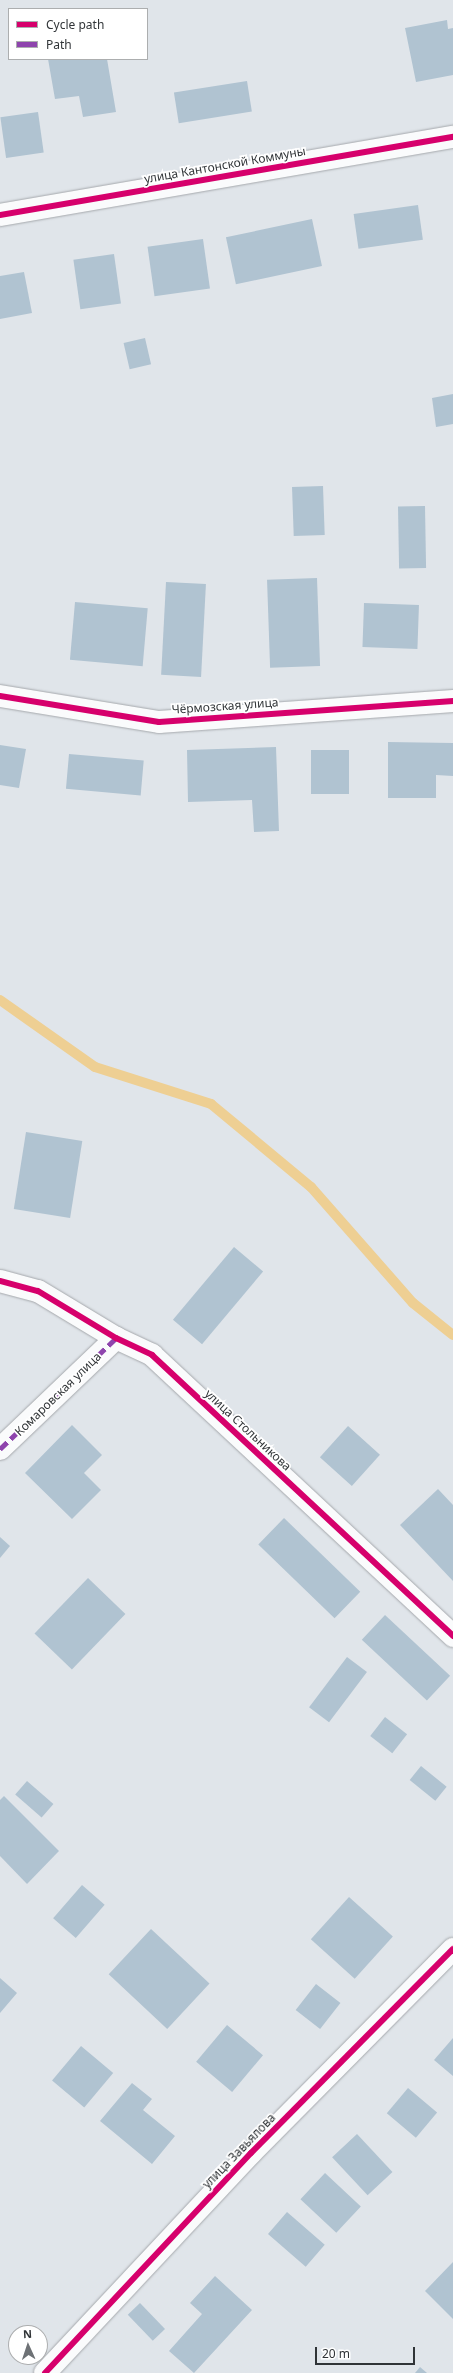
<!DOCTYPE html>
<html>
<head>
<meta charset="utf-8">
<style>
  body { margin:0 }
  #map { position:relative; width:453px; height:2373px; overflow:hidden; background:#e0e5ea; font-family:"Noto Sans",sans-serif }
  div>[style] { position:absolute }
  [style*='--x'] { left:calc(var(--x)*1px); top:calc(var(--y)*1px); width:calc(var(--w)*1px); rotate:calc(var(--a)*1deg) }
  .stream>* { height:10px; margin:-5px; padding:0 5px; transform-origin:5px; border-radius:5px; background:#eecf93 }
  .building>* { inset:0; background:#b0c3d1; transform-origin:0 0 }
  .roads { filter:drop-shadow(0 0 1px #a5a8ac) drop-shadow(0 0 1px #a5a8ac) }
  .street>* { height:22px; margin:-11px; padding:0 11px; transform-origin:11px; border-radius:11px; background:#fafbfc }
  .secondary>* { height:22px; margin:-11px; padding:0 11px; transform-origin:11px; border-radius:11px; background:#fafbfc }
  .quiet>* { height:5px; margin-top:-2.5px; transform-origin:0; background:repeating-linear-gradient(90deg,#8e44ad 0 10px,transparent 0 15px) }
  .cycleway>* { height:6px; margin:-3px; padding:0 3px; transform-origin:3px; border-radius:3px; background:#d6006c }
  span { translate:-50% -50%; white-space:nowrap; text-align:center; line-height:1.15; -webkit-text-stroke:3.5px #fff; paint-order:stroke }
  .street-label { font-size:12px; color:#303437 }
  .legend { position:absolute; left:8px; top:8px; width:140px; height:52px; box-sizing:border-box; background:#fff; border:1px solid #acaeaf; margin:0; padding:5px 7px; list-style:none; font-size:12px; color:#303437 }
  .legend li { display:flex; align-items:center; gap:8px; height:20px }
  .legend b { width:20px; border:1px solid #acaeaf }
  .north { position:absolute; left:8px; top:2325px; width:40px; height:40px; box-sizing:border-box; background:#fff; border:1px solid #acaeaf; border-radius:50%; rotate:357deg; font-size:11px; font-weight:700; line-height:16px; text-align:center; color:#303437 }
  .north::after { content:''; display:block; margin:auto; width:14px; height:18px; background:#6e7276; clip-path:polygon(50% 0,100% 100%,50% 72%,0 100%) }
  .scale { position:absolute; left:315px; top:2347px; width:100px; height:18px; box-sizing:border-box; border:2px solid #303437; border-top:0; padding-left:5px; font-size:12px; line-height:14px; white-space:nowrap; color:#303437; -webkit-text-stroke:3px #fff; paint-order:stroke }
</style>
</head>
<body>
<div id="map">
  <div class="stream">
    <div style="--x:0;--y:1000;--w:116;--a:35.2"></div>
    <div style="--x:95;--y:1067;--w:122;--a:17.7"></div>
    <div style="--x:211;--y:1104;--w:130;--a:39.7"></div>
    <div style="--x:311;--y:1187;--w:154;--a:48.7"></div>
    <div style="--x:413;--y:1303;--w:51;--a:38.7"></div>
  </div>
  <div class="building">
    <div style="clip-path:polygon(447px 20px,448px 29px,453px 28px,453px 75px,416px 82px,405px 28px)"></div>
    <div style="clip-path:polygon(48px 59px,107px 59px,116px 112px,83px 117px,79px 96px,55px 99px)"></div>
    <div style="left:247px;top:81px;width:31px;height:74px;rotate:81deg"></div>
    <div style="left:38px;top:112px;width:41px;height:38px;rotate:82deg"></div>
    <div style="left:418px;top:205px;width:35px;height:65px;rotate:82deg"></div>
    <div style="left:312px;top:219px;width:48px;height:88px;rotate:78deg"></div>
    <div style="left:203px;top:239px;width:50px;height:56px;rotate:82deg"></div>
    <div style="left:114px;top:254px;width:50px;height:41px;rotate:82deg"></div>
    <div style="clip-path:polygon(24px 272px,32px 313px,0 319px,0 276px)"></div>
    <div style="left:145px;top:338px;width:27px;height:22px;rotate:77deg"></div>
    <div style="clip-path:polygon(453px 394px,453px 424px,436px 427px,432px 398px)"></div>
    <div style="left:323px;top:486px;width:49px;height:31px;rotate:88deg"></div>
    <div style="left:425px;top:506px;width:62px;height:27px;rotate:89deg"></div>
    <div style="left:317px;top:578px;width:88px;height:50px;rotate:88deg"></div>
    <div style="left:166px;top:582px;width:40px;height:93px;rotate:3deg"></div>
    <div style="left:75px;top:602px;width:73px;height:58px;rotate:5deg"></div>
    <div style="left:364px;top:603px;width:55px;height:44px;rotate:2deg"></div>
    <div style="clip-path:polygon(388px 742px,453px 743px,453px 776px,436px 775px,436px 798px,388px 798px)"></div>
    <div style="clip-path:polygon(0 745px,26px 749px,19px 788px,0 785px)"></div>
    <div style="clip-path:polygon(276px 747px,279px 831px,254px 832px,252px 800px,188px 802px,187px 750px)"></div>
    <div style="left:311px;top:750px;width:38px;height:44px"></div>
    <div style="left:69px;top:754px;width:75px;height:35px;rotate:5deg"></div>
    <div style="left:26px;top:1132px;width:57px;height:78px;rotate:9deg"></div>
    <div style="left:234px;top:1247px;width:38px;height:95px;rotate:40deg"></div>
    <div style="clip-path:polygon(72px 1425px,102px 1455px,84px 1473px,101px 1490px,72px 1519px,25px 1473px)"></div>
    <div style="left:348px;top:1426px;width:43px;height:42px;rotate:42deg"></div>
    <div style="clip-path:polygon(438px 1489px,453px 1505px,453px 1581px,400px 1525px)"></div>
    <div style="left:284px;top:1518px;width:106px;height:37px;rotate:44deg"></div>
    <div style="clip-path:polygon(0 1537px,10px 1546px,0 1558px)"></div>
    <div style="left:88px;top:1578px;width:52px;height:77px;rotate:44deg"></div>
    <div style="left:385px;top:1615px;width:89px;height:34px;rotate:43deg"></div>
    <div style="left:347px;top:1657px;width:25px;height:63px;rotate:37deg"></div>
    <div style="left:385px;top:1717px;width:28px;height:24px;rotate:38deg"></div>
    <div style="left:421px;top:1766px;width:33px;height:18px;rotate:39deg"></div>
    <div style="left:27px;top:1781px;width:35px;height:18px;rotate:41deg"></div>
    <div style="clip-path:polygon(4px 1796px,59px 1851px,27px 1884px,0 1856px,0 1800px)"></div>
    <div style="left:82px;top:1885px;width:30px;height:44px;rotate:41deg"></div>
    <div style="left:349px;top:1897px;width:59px;height:57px;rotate:42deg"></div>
    <div style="left:151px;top:1929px;width:80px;height:62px;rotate:43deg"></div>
    <div style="clip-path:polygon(0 1978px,17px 1993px,0 2013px)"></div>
    <div style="left:316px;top:1984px;width:31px;height:33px;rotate:38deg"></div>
    <div style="left:227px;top:2025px;width:47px;height:48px;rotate:40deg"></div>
    <div style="clip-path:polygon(453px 2038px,453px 2076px,434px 2060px)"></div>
    <div style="left:81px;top:2046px;width:42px;height:45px;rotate:40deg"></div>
    <div style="clip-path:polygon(132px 2083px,152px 2099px,143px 2110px,175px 2136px,152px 2164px,100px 2121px)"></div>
    <div style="left:408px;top:2088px;width:38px;height:33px;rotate:40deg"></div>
    <div style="left:357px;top:2134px;width:52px;height:34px;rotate:47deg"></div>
    <div style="left:325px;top:2173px;width:49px;height:36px;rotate:43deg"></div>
    <div style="left:287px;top:2212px;width:50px;height:29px;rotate:41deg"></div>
    <div style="clip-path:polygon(453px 2262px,453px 2319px,425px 2291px)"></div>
    <div style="clip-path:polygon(215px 2276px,252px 2310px,194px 2373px,169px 2351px,202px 2314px,190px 2303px)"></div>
    <div style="left:140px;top:2303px;width:36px;height:17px;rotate:46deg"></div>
    <div style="clip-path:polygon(420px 2367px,427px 2373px,415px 2373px)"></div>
  </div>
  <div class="roads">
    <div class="street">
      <div style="--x:0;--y:696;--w:161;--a:9.3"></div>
      <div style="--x:159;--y:722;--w:295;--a:-4.1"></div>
      <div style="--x:0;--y:1281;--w:39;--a:15"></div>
      <div style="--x:38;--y:1291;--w:91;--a:31.1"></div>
      <div style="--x:116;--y:1338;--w:40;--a:25"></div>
      <div style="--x:152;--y:1355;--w:412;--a:43"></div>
      <div style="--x:0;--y:1449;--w:161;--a:-43.7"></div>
      <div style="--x:45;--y:2373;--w:301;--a:-46.9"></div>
      <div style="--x:251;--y:2153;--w:287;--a:-45.3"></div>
    </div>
    <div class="secondary">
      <div style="--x:0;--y:215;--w:460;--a:-9.8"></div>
    </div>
  </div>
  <div class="quiet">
    <div style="--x:0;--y:1449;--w:161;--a:-43.7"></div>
  </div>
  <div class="cycleway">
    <div style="--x:0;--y:215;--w:460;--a:-9.8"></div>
    <div style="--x:0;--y:696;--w:161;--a:9.3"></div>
    <div style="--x:159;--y:722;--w:295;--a:-4.1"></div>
    <div style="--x:0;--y:1281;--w:39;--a:15"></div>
    <div style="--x:38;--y:1291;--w:91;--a:31.1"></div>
    <div style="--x:116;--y:1338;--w:40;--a:25"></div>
    <div style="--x:152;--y:1355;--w:412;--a:43"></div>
    <div style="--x:45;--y:2373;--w:301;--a:-46.9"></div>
    <div style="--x:251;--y:2153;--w:287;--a:-45.3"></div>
  </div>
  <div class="street-label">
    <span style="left:225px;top:165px;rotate:-10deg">улица Кантонской Коммуны</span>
    <span style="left:225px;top:706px;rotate:-4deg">Чёрмозская улица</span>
    <span style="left:58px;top:1394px;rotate:-44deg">Комаровская улица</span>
    <span style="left:248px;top:1430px;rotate:43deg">улица Стольникова</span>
    <span style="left:239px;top:2151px;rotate:-46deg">улица Завьялова</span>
  </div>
  <ul class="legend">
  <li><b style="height:5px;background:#d6006c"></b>Cycle path</li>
  <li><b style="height:5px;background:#8e44ad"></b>Path</li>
  </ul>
  <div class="north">N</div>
  <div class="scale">20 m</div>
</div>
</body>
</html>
